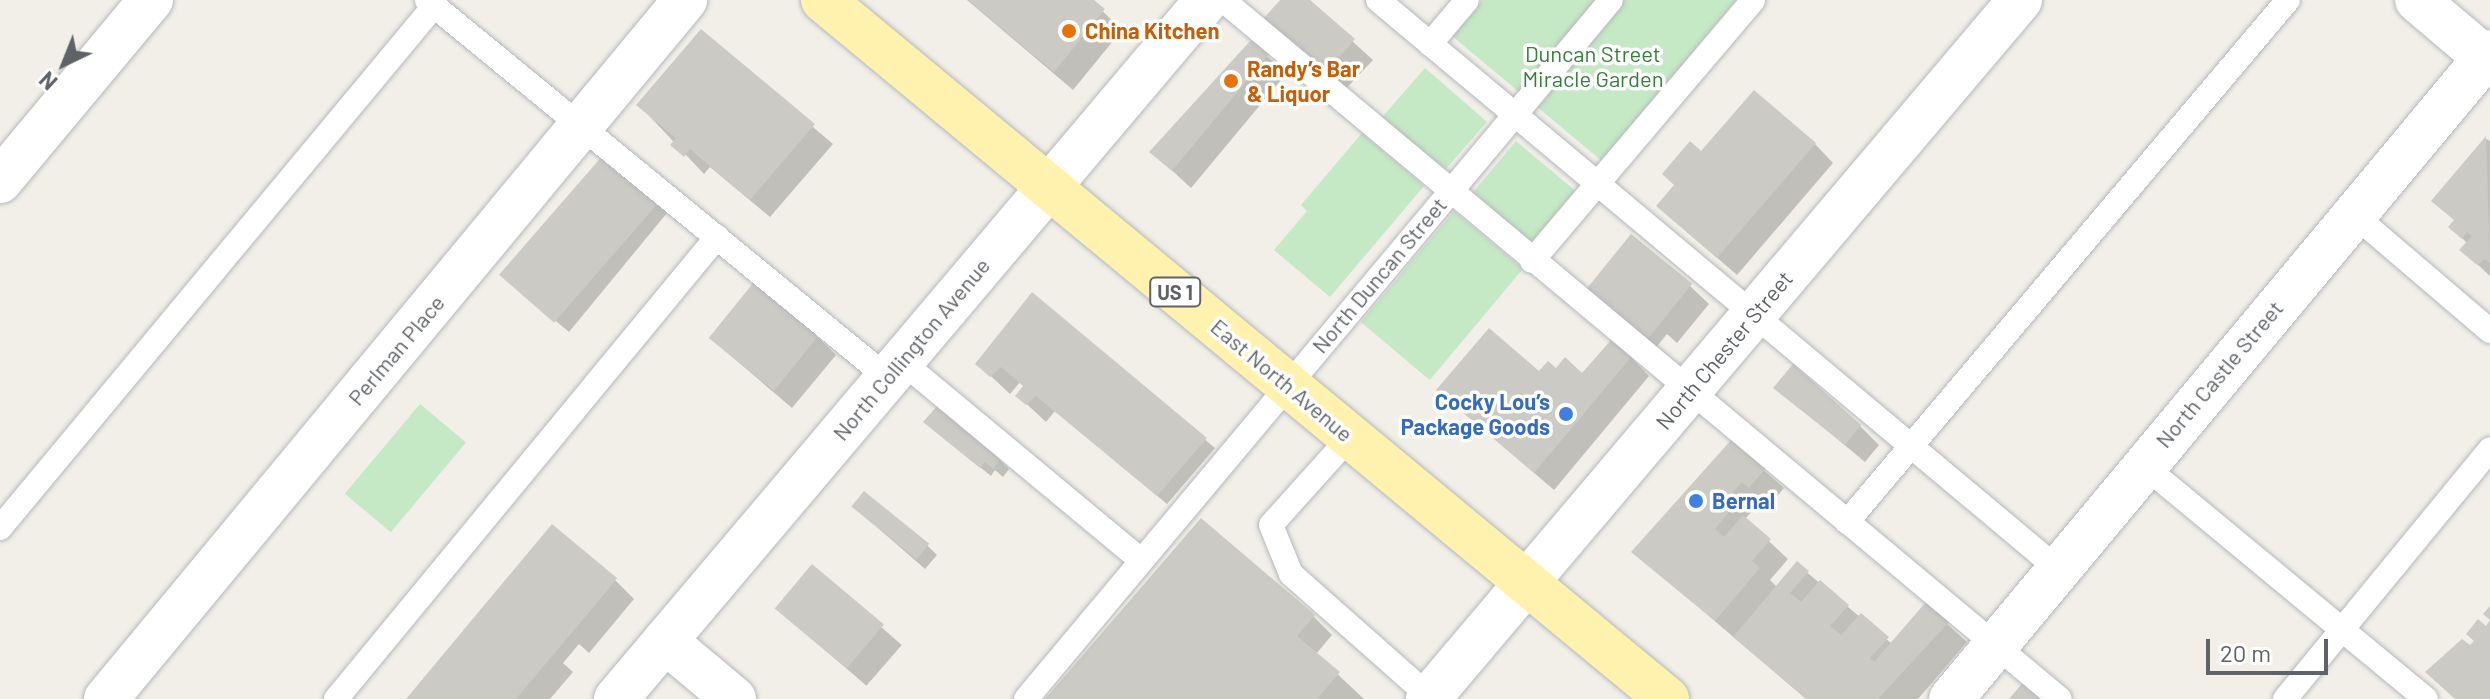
<!DOCTYPE html>
<html>
<head>
<meta charset="utf-8">
<style>
  body { margin:0 }
  #map { position:relative; width:2490px; height:699px; overflow:hidden; background:#f1efe8; font-family:Barlow,sans-serif }
  div>[style] { position:absolute }
  [style*='--x'] { left:calc(var(--x)*1px); top:calc(var(--y)*1px); width:calc(var(--w)*1px); rotate:calc(var(--a)*1deg) }
  .green>* { inset:0; background:#c5e8c5; transform-origin:0 0 }
  .shadow>* { inset:0; background:#0003; transform-origin:0 0 }
  .building>* { inset:0; background:#cccac5; transform-origin:0 0 }
  .roads { filter:drop-shadow(0 0 2px #b5b8bc) drop-shadow(0 0 2px #b5b8bc) }
  .lane>* { height:24px; margin:-12px; padding:0 12px; transform-origin:12px; border-radius:12px; background:#fff }
  .street>* { height:44px; margin:-22px; padding:0 22px; transform-origin:22px; border-radius:22px; background:#fff }
  .primary>* { height:44px; margin:-22px; padding:0 22px; transform-origin:22px; border-radius:22px; background:#fff2af }
  .dots>* { width:22px; height:22px; translate:-50% -50%; box-sizing:border-box; border:4px solid #fff; border-radius:50% }
  span { translate:-50% -50%; white-space:nowrap; text-align:center; line-height:1.15; -webkit-text-stroke:7px #fff; paint-order:stroke }
  .shield-label span { padding:2px 6px; background:#fff; border:2px solid; border-radius:6px; -webkit-text-stroke-width:0 }
  .shield-label { font-size:20px; color:#5f6368; font-weight:700 }
  .food-label { font-size:22px; color:#c56008; font-weight:700 }
  .left { translate:0 -50%; text-align:left }
  .park-label { font-size:22px; color:#348238 }
  .street-label { font-size:22px; color:#5f6368 }
  .shop-label { font-size:22px; color:#366cbe; font-weight:700 }
  .right { translate:-100% -50%; text-align:right }
  .north { position:absolute; left:24px; top:24px; width:80px; height:80px; -webkit-text-stroke:6px #fff; paint-order:stroke; rotate:223deg; font-size:22px; font-weight:700; line-height:32px; text-align:center; color:#5f6368 }
  .north::after { content:''; display:block; margin:auto; width:28px; height:36px; background:#5f6368; clip-path:polygon(50% 0,100% 100%,50% 72%,0 100%) }
  .scale { position:absolute; left:2206px; top:639px; width:122px; height:36px; box-sizing:border-box; border:4px solid #5f6368; border-top:0; padding-left:10px; font-size:24px; line-height:28px; white-space:nowrap; color:#5f6368; -webkit-text-stroke:6px #fff; paint-order:stroke }
</style>
</head>
<body>
<div id="map">
  <div class="green">
    <div style="clip-path:polygon(1482px 0,1736px 0,1602px 161px,1452px 36px)"></div>
    <div style="left:1425px;top:68px;width:82px;height:68px;rotate:41deg"></div>
    <div style="clip-path:polygon(1362px 133px,1424px 186px,1330px 297px,1274px 250px,1307px 211px,1301px 205px)"></div>
    <div style="left:1516px;top:141px;width:77px;height:71px;rotate:40deg"></div>
    <div style="left:1454px;top:211px;width:90px;height:145px;rotate:40deg"></div>
    <div style="left:420px;top:404px;width:60px;height:117px;rotate:40deg"></div>
  </div>
  <div class="shadow">
    <div style="clip-path:polygon(967px 0,1091px 0,1122px 30px,1073px 90px)"></div>
    <div style="clip-path:polygon(1282px 0,1307px 0,1373px 60px,1340px 95px)"></div>
    <div style="clip-path:polygon(701px 32px,833px 144px,770px 217px,710px 167px,704px 174px,639px 105px)"></div>
    <div style="clip-path:polygon(1267px 56px,1286px 74px,1191px 188px,1152px 152px)"></div>
    <div style="clip-path:polygon(2487px 139px,2490px 141px,2490px 276px,2462px 250px,2468px 244px,2451px 227px,2456px 222px,2434px 200px)"></div>
    <div style="clip-path:polygon(1815px 144px,1833px 163px,1737px 275px,1678px 224px,1702px 154px)"></div>
    <div style="clip-path:polygon(658px 204px,667px 213px,569px 332px,514px 286px)"></div>
    <div style="clip-path:polygon(1690px 286px,1709px 304px,1677px 343px,1667px 334px,1653px 351px,1594px 302px)"></div>
    <div style="clip-path:polygon(1033px 295px,1215px 448px,1167px 504px,1055px 411px,1046px 422px,1017px 395px,1025px 387px,1020px 382px,1010px 394px,978px 364px)"></div>
    <div style="clip-path:polygon(817px 336px,836px 355px,792px 408px,710px 338px)"></div>
    <div style="clip-path:polygon(1631px 357px,1649px 376px,1554px 490px,1438px 390px,1556px 371px,1583px 376px)"></div>
    <div style="clip-path:polygon(1776px 388px,1860px 426px,1879px 445px,1865px 462px)"></div>
    <div style="clip-path:polygon(935px 431px,1000px 460px,1009px 469px,1003px 477px,995px 470px,991px 476px)"></div>
    <div style="clip-path:polygon(1732px 442px,1784px 488px,1769px 506px,1762px 500px,1745px 519px,1788px 559px,1770px 580px,1777px 587px,1797px 564px,1892px 644px,1926px 605px,1967px 642px,1918px 699px,1806px 699px,1634px 552px)"></div>
    <div style="clip-path:polygon(863px 515px,928px 546px,937px 555px,925px 569px)"></div>
    <div style="left:812px;top:567px;width:119px;height:54px;rotate:41deg"></div>
    <div style="clip-path:polygon(615px 580px,634px 599px,589px 653px,579px 644px,563px 663px,573px 672px,550px 699px,409px 699px)"></div>
    <div style="clip-path:polygon(1313px 616px,1332px 635px,1316px 654px,1364px 699px,1049px 699px)"></div>
  </div>
  <div class="building">
    <div style="clip-path:polygon(968px 0,1094px 0,1105px 9px,1054px 72px)"></div>
    <div style="clip-path:polygon(1280px 0,1310px 0,1355px 39px,1321px 78px,1258px 25px)"></div>
    <div style="clip-path:polygon(701px 29px,815px 124px,750px 200px,690px 149px,684px 157px,670px 145px,676px 138px,636px 105px)"></div>
    <div style="clip-path:polygon(1251px 40px,1269px 54px,1172px 171px,1149px 152px)"></div>
    <div style="clip-path:polygon(1754px 90px,1816px 143px,1717px 258px,1656px 206px,1674px 185px,1662px 174px,1690px 141px,1701px 151px)"></div>
    <div style="clip-path:polygon(2486px 136px,2490px 263px,2485px 259px,2477px 265px,2459px 250px,2472px 236px,2467px 232px,2462px 239px,2448px 227px,2454px 220px,2431px 201px)"></div>
    <div style="left:604px;top:154px;width:73px;height:160px;rotate:41deg"></div>
    <div style="left:1631px;top:234px;width:79px;height:76px;rotate:39deg"></div>
    <div style="left:754px;top:282px;width:84px;height:72px;rotate:39deg"></div>
    <div style="clip-path:polygon(1032px 292px,1207px 438px,1157px 496px,1036px 396px,1026px 405px,1015px 396px,1023px 386px,1001px 367px,990px 377px,975px 364px)"></div>
    <div style="clip-path:polygon(1489px 328px,1539px 371px,1548px 361px,1556px 368px,1565px 357px,1582px 373px,1612px 339px,1632px 356px,1534px 473px,1436px 390px)"></div>
    <div style="clip-path:polygon(1793px 364px,1861px 425px,1845px 445px,1773px 388px)"></div>
    <div style="clip-path:polygon(938px 405px,1001px 458px,993px 469px,985px 462px,980px 468px,923px 422px)"></div>
    <div style="clip-path:polygon(1732px 439px,1766px 468px,1749px 488px,1742px 482px,1725px 501px,1733px 507px,1715px 529px,1724px 537px,1743px 515px,1771px 539px,1752px 561px,1760px 568px,1715px 621px,1631px 552px)"></div>
    <div style="left:864px;top:491px;width:84px;height:20px;rotate:39deg"></div>
    <div style="clip-path:polygon(1201px 518px,1315px 615px,1297px 636px,1340px 672px,1317px 699px,1045px 699px)"></div>
    <div style="clip-path:polygon(552px 524px,617px 578px,601px 598px,516px 699px,406px 699px)"></div>
    <div style="clip-path:polygon(1797px 561px,1809px 571px,1790px 593px,1801px 602px,1820px 580px,1849px 605px,1830px 626px,1841px 635px,1861px 613px,1889px 637px,1870px 658px,1874px 662px,1926px 602px,1949px 622px,1878px 699px,1807px 699px,1733px 637px)"></div>
    <div style="left:812px;top:564px;width:94px;height:58px;rotate:40deg"></div>
    <div style="clip-path:polygon(2490px 606px,2490px 699px,2455px 699px,2425px 672px,2462px 639px,2470px 645px,2474px 641px,2466px 634px,2478px 619px,2486px 626px,2490px 620px,2483px 614px)"></div>
    <div style="clip-path:polygon(2025px 680px,2047px 699px,2009px 699px)"></div>
  </div>
  <div class="roads">
    <div class="lane">
      <div style="--x:427;--y:0;--w:596;--a:39.35"></div>
      <div style="--x:1223;--y:0;--w:1090;--a:39.87"></div>
      <div style="--x:1378;--y:0;--w:887;--a:39.92"></div>
      <div style="--x:1430;--y:44;--w:57;--a:-49.9"></div>
      <div style="--x:2353;--y:214;--w:180;--a:40.5"></div>
      <div style="--x:1532;--y:261;--w:342;--a:-49.7"></div>
      <div style="--x:901;--y:361;--w:312;--a:39.7"></div>
      <div style="--x:1350;--y:437;--w:118;--a:131.9"></div>
      <div style="--x:1271;--y:525;--w:53;--a:67.8"></div>
      <div style="--x:1291;--y:574;--w:186;--a:41.5"></div>
      <div style="--x:2143;--y:465;--w:367;--a:39.6"></div>
      <div style="--x:1847;--y:522;--w:683;--a:-49.81"></div>
      <div style="--x:0;--y:528;--w:679;--a:-50.26"></div>
      <div style="--x:336;--y:699;--w:599;--a:-50.49"></div>
      <div style="--x:1026;--y:699;--w:911;--a:-50.07"></div>
      <div style="--x:2285;--y:699;--w:323;--a:-50.6"></div>
    </div>
    <div class="street">
      <div style="--x:2417;--y:0;--w:96;--a:40.3"></div>
      <div style="--x:0;--y:181;--w:236;--a:-50.2"></div>
      <div style="--x:665;--y:641;--w:90;--a:40"></div>
      <div style="--x:106;--y:699;--w:908;--a:-50.36"></div>
      <div style="--x:616;--y:699;--w:915;--a:-49.79"></div>
      <div style="--x:1428;--y:699;--w:916;--a:-49.74"></div>
      <div style="--x:1951;--y:699;--w:842;--a:-50.2"></div>
    </div>
    <div class="primary">
      <div style="--x:823;--y:0;--w:1096;--a:39.63"></div>
    </div>
  </div>
  <div class="dots">
    <div style="left:1069px;top:31px;background:#e8710a"></div>
    <div style="left:1231px;top:81px;background:#e8710a"></div>
    <div style="left:1566px;top:414px;background:#3f7fe0"></div>
    <div style="left:1696px;top:501px;background:#3f7fe0"></div>
  </div>
  <div class="shield-label">
    <span style="left:1175px;top:292px">US 1</span>
  </div>
  <div class="food-label">
    <span class="left" style="left:1085px;top:31px">China Kitchen</span>
    <span class="left" style="left:1247px;top:81px">Randy’s Bar<br>&amp; Liquor</span>
  </div>
  <div class="park-label">
    <span style="left:1593px;top:66px">Duncan Street<br>Miracle Garden</span>
  </div>
  <div class="street-label">
    <span style="left:1379px;top:275px;rotate:-50deg">North Duncan Street</span>
    <span style="left:911px;top:349px;rotate:-50deg">North Collington Avenue</span>
    <span style="left:396px;top:350px;rotate:-50deg">Perlman Place</span>
    <span style="left:1724px;top:350px;rotate:-50deg">North Chester Street</span>
    <span style="left:2219px;top:374px;rotate:-50deg">North Castle Street</span>
    <span style="left:1282px;top:380px;rotate:40deg">East North Avenue</span>
  </div>
  <div class="shop-label">
    <span class="right" style="left:1550px;top:414px">Cocky Lou’s<br>Package Goods</span>
    <span class="left" style="left:1712px;top:501px">Bernal</span>
  </div>
  <div class="north">N</div>
  <div class="scale">20 m</div>
</div>
</body>
</html>
